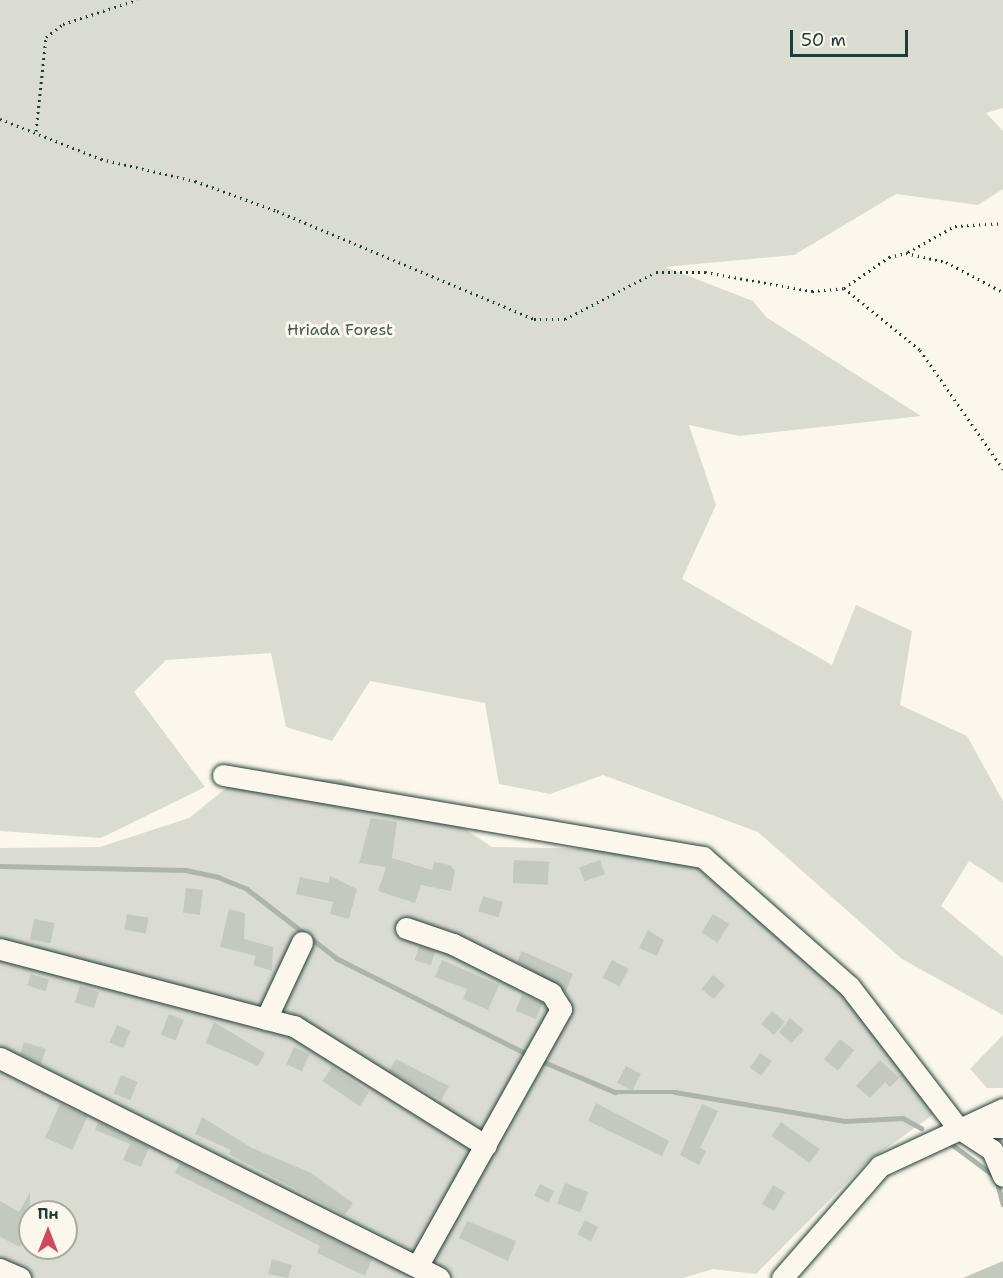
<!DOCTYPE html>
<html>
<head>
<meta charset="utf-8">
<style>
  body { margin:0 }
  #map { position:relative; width:1003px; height:1278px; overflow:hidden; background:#fbf7ec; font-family:"Shantell Sans",sans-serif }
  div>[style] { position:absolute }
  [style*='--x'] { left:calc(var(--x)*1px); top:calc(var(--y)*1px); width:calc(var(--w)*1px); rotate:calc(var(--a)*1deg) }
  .green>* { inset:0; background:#dbdcd1 }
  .stream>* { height:4.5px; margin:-2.25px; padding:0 2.25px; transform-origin:2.25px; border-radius:2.25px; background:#adb4aa }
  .building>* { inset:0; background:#c4c9be; transform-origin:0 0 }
  .path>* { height:3px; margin-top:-1.5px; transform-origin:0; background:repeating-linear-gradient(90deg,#1f3d34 0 1.5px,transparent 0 6px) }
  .roads { filter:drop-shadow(0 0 2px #1f3d34) drop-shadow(0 0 2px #1f3d34) }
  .minor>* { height:21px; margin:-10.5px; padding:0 10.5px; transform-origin:10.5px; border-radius:10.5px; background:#fbf7ec }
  span { translate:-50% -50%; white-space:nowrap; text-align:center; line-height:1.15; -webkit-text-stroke:6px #fbf7ec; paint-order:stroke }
  .park-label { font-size:16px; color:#455d53 }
  .north { position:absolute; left:18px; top:1200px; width:60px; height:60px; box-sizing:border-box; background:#fbf7ec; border:2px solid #a3ada2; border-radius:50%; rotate:0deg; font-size:16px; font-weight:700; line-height:24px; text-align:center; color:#1f3d34 }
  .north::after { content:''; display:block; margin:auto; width:21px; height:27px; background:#d1495b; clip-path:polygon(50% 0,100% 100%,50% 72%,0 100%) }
  .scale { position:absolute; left:790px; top:30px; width:118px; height:27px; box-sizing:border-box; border:3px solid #1f3d34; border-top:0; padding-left:8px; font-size:18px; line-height:21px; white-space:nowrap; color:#1f3d34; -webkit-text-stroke:4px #fbf7ec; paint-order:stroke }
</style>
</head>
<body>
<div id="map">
  <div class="green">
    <div style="clip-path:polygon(0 0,1003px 0,1003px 108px,986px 113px,1003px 131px,1003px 189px,978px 205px,896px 194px,794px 255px,665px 267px,753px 301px,766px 317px,921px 416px,739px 436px,689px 425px,716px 505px,682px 579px,832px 665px,856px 605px,912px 631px,900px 705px,967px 736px,1003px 801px,1003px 883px,969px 861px,941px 906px,1003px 957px,1003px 1015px,902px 959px,758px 832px,603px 775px,550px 794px,499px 784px,485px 703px,370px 681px,332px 741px,286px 727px,271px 653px,166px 660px,134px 692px,205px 787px,101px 838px,0 831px)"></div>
    <div style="clip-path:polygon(evenodd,341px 779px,444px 815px,492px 847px,641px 850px,694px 865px,843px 993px,944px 1107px,867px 1162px,756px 1274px,713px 1269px,683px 1278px,0 1278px,0 848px,100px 847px,189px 818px,235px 781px,341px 779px,30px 1212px,66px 1212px,66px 1248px,30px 1248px,30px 1212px)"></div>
    <div style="clip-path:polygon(1003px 1035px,1003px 1088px,987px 1088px,970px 1069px)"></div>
  </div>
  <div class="stream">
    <div style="--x:0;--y:866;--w:186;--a:1.2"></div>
    <div style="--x:186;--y:870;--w:33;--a:12"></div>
    <div style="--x:218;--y:877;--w:31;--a:22"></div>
    <div style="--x:247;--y:889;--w:115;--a:37.6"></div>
    <div style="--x:338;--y:959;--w:209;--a:26.7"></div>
    <div style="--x:544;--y:1062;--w:77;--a:22.9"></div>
    <div style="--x:615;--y:1092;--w:60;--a:0"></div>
    <div style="--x:675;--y:1092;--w:172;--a:9.7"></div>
    <div style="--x:845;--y:1121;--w:58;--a:-3"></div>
    <div style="--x:903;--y:1118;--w:21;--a:29"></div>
    <div style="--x:949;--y:1142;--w:54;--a:36.7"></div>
    <div style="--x:997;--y:1181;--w:24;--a:75"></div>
  </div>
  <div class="building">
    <div style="clip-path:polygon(371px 818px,397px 822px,392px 858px,432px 870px,434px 862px,450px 865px,455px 871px,451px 891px,421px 885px,415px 903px,378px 891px,386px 867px,359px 863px)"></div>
    <div style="left:514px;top:860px;width:35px;height:23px;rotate:3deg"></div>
    <div style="left:600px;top:860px;width:15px;height:22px;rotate:70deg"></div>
    <div style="clip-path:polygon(330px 876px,357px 889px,349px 919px,330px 914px,333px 902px,296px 894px,300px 877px,328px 883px)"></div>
    <div style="left:186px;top:888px;width:17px;height:25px;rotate:7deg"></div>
    <div style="left:483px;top:896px;width:21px;height:16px;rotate:17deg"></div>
    <div style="clip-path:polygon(229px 909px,245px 913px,244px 939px,273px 947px,272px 971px,253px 965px,256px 956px,220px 947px)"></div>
    <div style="left:127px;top:914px;width:22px;height:16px;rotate:10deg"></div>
    <div style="left:713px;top:914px;width:19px;height:22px;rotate:32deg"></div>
    <div style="left:34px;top:919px;width:21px;height:21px;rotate:11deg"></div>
    <div style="clip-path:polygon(648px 930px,664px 940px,657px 956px,639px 948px)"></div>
    <div style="left:419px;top:946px;width:17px;height:15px;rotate:17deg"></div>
    <div style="clip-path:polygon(522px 951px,573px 974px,566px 991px,517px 962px)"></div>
    <div style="clip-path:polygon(442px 960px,499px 985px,488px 1010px,463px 999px,467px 989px,435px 977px)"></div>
    <div style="left:612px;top:960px;width:19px;height:20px;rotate:28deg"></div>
    <div style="left:31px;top:974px;width:19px;height:12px;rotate:18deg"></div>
    <div style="left:713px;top:975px;width:16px;height:18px;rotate:40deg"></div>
    <div style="left:80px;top:986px;width:20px;height:17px;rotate:18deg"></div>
    <div style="left:522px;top:995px;width:22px;height:17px;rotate:22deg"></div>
    <div style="left:772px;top:1011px;width:17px;height:17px;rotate:40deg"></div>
    <div style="left:169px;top:1014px;width:16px;height:22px;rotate:22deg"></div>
    <div style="clip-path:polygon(790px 1018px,804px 1030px,791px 1043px,779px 1032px)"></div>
    <div style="clip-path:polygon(214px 1022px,265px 1053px,258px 1066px,206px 1043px)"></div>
    <div style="left:117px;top:1025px;width:15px;height:19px;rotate:23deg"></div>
    <div style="left:840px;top:1039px;width:18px;height:26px;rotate:38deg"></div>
    <div style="clip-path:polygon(24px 1042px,46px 1049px,41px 1064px,20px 1054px)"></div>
    <div style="left:294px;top:1047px;width:17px;height:19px;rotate:24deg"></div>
    <div style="left:760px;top:1053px;width:14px;height:18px;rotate:34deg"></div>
    <div style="clip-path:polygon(396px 1059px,449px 1086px,441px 1100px,389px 1071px)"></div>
    <div style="clip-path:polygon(880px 1060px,899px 1078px,890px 1087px,885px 1082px,870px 1098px,856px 1086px)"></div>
    <div style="left:626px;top:1066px;width:17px;height:19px;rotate:28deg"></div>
    <div style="left:332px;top:1067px;width:45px;height:17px;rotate:34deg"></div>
    <div style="left:121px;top:1075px;width:18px;height:20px;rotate:22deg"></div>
    <div style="clip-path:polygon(596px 1103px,669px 1141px,662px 1156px,588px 1121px)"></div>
    <div style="left:60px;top:1104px;width:30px;height:37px;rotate:24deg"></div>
    <div style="clip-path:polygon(702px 1104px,718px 1111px,700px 1148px,706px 1151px,699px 1165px,680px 1155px)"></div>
    <div style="clip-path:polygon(202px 1117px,252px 1148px,311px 1173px,353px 1203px,345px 1215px,229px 1154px,231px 1150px,195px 1134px)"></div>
    <div style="clip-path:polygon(98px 1122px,149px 1147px,141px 1167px,123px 1160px,130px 1144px,95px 1130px)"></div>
    <div style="left:781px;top:1122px;width:47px;height:17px;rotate:35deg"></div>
    <div style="clip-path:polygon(180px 1163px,372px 1259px,365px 1276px,317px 1253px,320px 1246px,175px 1173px)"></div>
    <div style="left:565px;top:1183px;width:25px;height:22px;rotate:21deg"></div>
    <div style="left:540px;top:1184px;width:16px;height:13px;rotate:27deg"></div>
    <div style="left:773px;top:1185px;width:14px;height:22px;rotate:30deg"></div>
    <div style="clip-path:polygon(30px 1192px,30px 1229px,20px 1247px,0 1237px,0 1201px,19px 1212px)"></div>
    <div style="left:585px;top:1220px;width:15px;height:16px;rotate:28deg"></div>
    <div style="clip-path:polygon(467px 1221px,516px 1241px,508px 1261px,459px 1238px)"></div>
    <div style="clip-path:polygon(272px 1259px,292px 1265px,288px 1278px,268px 1274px)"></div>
    <div style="clip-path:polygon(1003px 1261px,1003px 1278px,963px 1278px)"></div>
  </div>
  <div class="path">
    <div style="--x:0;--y:119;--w:109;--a:21.6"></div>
    <div style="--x:101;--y:159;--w:97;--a:13.2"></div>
    <div style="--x:195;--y:181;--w:87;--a:20.1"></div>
    <div style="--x:277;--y:211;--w:279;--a:22.8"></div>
    <div style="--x:534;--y:319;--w:31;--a:0"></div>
    <div style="--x:565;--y:319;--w:102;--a:-27.3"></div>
    <div style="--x:656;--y:272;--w:49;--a:0"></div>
    <div style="--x:705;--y:272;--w:109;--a:10.1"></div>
    <div style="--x:812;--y:291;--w:32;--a:-5"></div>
    <div style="--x:844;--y:288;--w:55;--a:-34.6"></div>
    <div style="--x:889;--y:257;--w:17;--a:-13"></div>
    <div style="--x:906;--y:253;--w:41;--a:12.7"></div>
    <div style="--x:946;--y:262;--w:64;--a:27.8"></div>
    <div style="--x:36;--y:131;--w:95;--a:-83.9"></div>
    <div style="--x:46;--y:37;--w:21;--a:-37"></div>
    <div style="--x:63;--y:24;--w:78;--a:-18"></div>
    <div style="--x:908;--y:252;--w:54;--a:-29"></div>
    <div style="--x:955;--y:226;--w:48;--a:-3.6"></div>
    <div style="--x:844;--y:288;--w:98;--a:39.2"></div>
    <div style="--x:920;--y:350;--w:145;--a:55.1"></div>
  </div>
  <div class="roads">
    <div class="minor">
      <div style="--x:223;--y:775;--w:487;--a:9.7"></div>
      <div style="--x:703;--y:857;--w:195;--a:41.5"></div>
      <div style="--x:849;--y:986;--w:178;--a:52.5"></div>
      <div style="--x:957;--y:1127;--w:42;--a:33.3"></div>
      <div style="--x:992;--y:1150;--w:28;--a:67"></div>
      <div style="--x:406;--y:928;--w:50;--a:18.8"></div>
      <div style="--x:453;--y:944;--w:110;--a:26.6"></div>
      <div style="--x:551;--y:993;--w:19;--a:58"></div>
      <div style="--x:561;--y:1009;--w:293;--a:119.2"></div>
      <div style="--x:0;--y:949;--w:304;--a:14.7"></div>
      <div style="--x:294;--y:1026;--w:226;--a:32"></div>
      <div style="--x:266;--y:1019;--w:85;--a:-64.9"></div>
      <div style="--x:0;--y:1058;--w:491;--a:26.6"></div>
      <div style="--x:970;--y:1127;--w:33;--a:0"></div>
      <div style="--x:0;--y:1269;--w:22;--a:24"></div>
      <div style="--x:782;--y:1278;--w:149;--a:-48.8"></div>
      <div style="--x:880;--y:1166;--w:136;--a:-24.9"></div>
    </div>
  </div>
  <div class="park-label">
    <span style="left:340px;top:330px">Hriada Forest</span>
  </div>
  <div class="north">Пн</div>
  <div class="scale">50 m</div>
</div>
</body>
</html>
